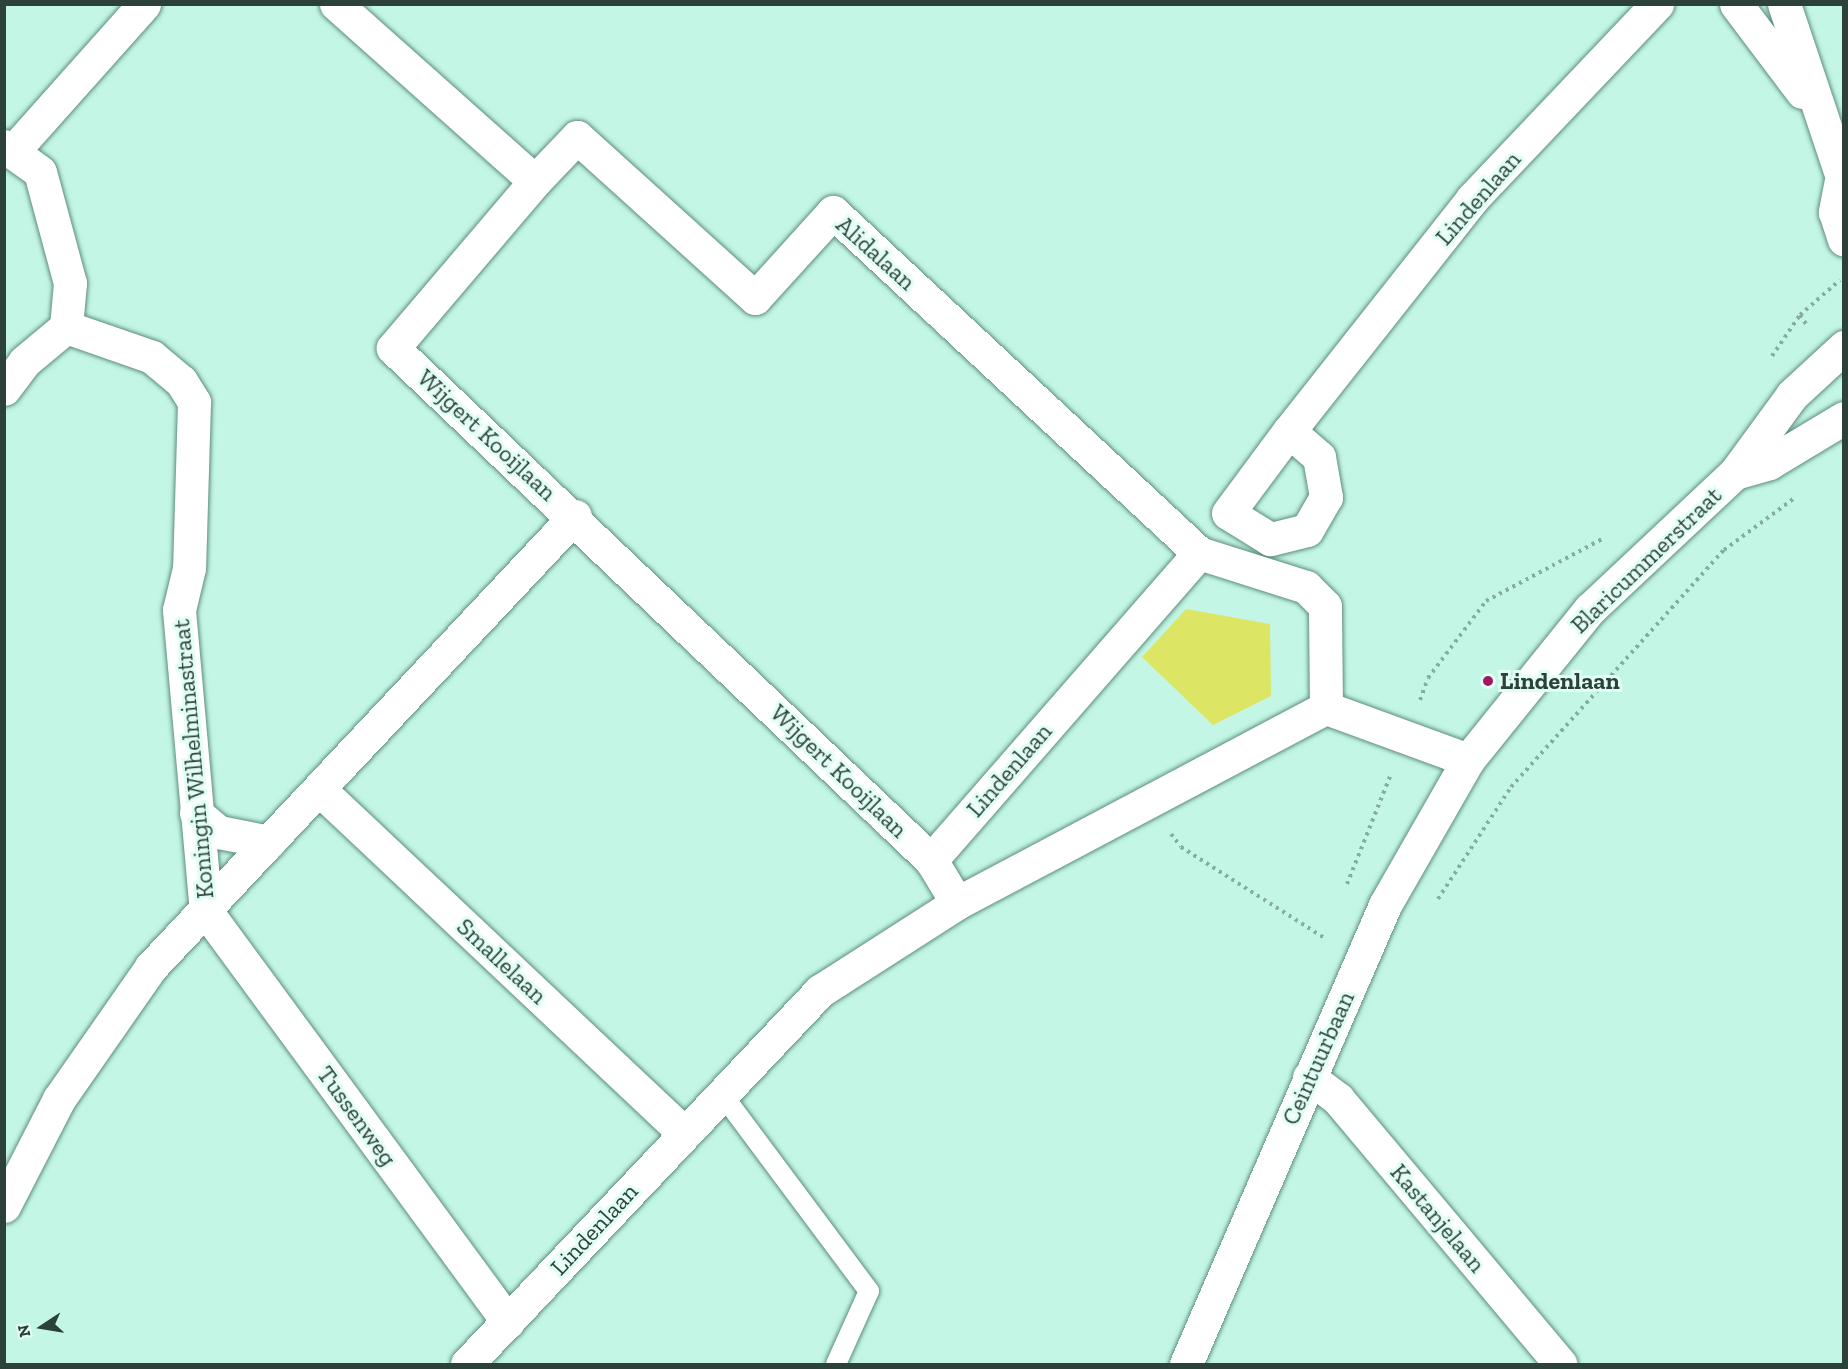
<!DOCTYPE html>
<html>
<head>
<meta charset="utf-8">
<style>
  body { margin:0 }
  #map { position:relative; width:1848px; height:1369px; overflow:hidden; background:#c3f6e5; font-family:"Zilla Slab",serif }
  div>[style] { position:absolute }
  [style*='--x'] { left:calc(var(--x)*1px); top:calc(var(--y)*1px); width:calc(var(--w)*1px); rotate:calc(var(--a)*1deg) }
  .green>* { inset:0; background:#dde564 }
  .path>* { height:4px; margin-top:-2px; transform-origin:0; background:repeating-linear-gradient(90deg,#87ada0 0 3px,transparent 0 7.5px) }
  .roads { filter:drop-shadow(0 0 2px #5d8d7e) drop-shadow(0 0 2px #5d8d7e) }
  .lane>* { height:20px; margin:-10px; padding:0 10px; transform-origin:10px; border-radius:10px; background:#fff }
  .street>* { height:33px; margin:-16.5px; padding:0 16.5px; transform-origin:16.5px; border-radius:16.5px; background:#fff }
  .secondary>* { height:33px; margin:-16.5px; padding:0 16.5px; transform-origin:16.5px; border-radius:16.5px; background:#fff }
  .dots>* { width:16px; height:16px; translate:-50% -50%; box-sizing:border-box; border:3px solid #e0fef4; border-radius:50% }
  span { translate:-50% -50%; white-space:nowrap; text-align:center; line-height:1.15; -webkit-text-stroke:6px #e0fef4; paint-order:stroke }
  .street-label { font-size:24px; color:#2d413b }
  .poi-label { font-size:24px; color:#2d413b; font-weight:700 }
  .left { translate:0 -50%; text-align:left }
  .frame { position:absolute; inset:0; border:6px solid #2d413b; pointer-events:none }
  .north { position:absolute; left:12px; top:1297px; width:60px; height:60px; -webkit-text-stroke:4px #e0fef4; paint-order:stroke; rotate:258deg; font-size:16px; font-weight:700; line-height:24px; text-align:center; color:#2d413b }
  .north::after { content:''; display:block; margin:auto; width:21px; height:27px; background:#2d413b; clip-path:polygon(50% 0,100% 100%,50% 72%,0 100%) }
</style>
</head>
<body>
<div id="map">
  <div class="green">
    <div style="clip-path:polygon(1186px 609px,1270px 624px,1271px 696px,1213px 725px,1142px 657px)"></div>
  </div>
  <div class="path">
    <div style="--x:1800;--y:315;--w:14;--a:56"></div>
    <div style="--x:1772;--y:356;--w:50;--a:-55.7"></div>
    <div style="--x:1800;--y:315;--w:53;--a:-41.2"></div>
    <div style="--x:1420;--y:700;--w:23;--a:-70"></div>
    <div style="--x:1428;--y:678;--w:96;--a:-53"></div>
    <div style="--x:1486;--y:601;--w:134;--a:-28.1"></div>
    <div style="--x:1171;--y:834;--w:16;--a:52"></div>
    <div style="--x:1181;--y:847;--w:172;--a:32.4"></div>
    <div style="--x:1347;--y:884;--w:118;--a:-68.2"></div>
    <div style="--x:1438;--y:899;--w:134;--a:-56.9"></div>
    <div style="--x:1511;--y:787;--w:319;--a:-48.1"></div>
    <div style="--x:1724;--y:550;--w:89;--a:-36.4"></div>
  </div>
  <div class="roads">
    <div class="lane">
      <div style="--x:722;--y:1094;--w:246;--a:53.3"></div>
      <div style="--x:869;--y:1291;--w:80;--a:114.3"></div>
    </div>
    <div class="street">
      <div style="--x:336;--y:4;--w:266;--a:41.7"></div>
      <div style="--x:1736;--y:4;--w:110;--a:53.1"></div>
      <div style="--x:1784;--y:4;--w:189;--a:71.5"></div>
      <div style="--x:4;--y:146;--w:44;--a:35.8"></div>
      <div style="--x:40;--y:172;--w:115;--a:74.9"></div>
      <div style="--x:70;--y:283;--w:44;--a:95.2"></div>
      <div style="--x:15;--y:149;--w:194;--a:-48.3"></div>
      <div style="--x:1841;--y:180;--w:33;--a:101"></div>
      <div style="--x:1835;--y:212;--w:29;--a:72"></div>
      <div style="--x:66;--y:327;--w:91;--a:19.2"></div>
      <div style="--x:152;--y:357;--w:38;--a:40"></div>
      <div style="--x:181;--y:381;--w:25;--a:58"></div>
      <div style="--x:194;--y:402;--w:166;--a:91.7"></div>
      <div style="--x:189;--y:568;--w:43;--a:103.4"></div>
      <div style="--x:179;--y:610;--w:302;--a:84.9"></div>
      <div style="--x:4;--y:389;--w:34;--a:-53"></div>
      <div style="--x:24;--y:362;--w:55;--a:-39.8"></div>
      <div style="--x:1289;--y:431;--w:40;--a:41"></div>
      <div style="--x:1319;--y:457;--w:41;--a:80.1"></div>
      <div style="--x:1326;--y:497;--w:38;--a:120"></div>
      <div style="--x:1307;--y:530;--w:38;--a:166"></div>
      <div style="--x:1270;--y:539;--w:49;--a:-148.2"></div>
      <div style="--x:1228;--y:513;--w:102;--a:-53.4"></div>
      <div style="--x:1289;--y:431;--w:295;--a:-51.7"></div>
      <div style="--x:1472;--y:199;--w:269;--a:-46.5"></div>
      <div style="--x:1326;--y:708;--w:151;--a:20.1"></div>
      <div style="--x:320;--y:790;--w:500;--a:43.3"></div>
      <div style="--x:196;--y:813;--w:30;--a:40"></div>
      <div style="--x:219;--y:832;--w:51;--a:11.3"></div>
      <div style="--x:931;--y:860;--w:743;--a:-136.42"></div>
      <div style="--x:393;--y:348;--w:219;--a:-49.6"></div>
      <div style="--x:535;--y:181;--w:61;--a:-46.3"></div>
      <div style="--x:577;--y:137;--w:240;--a:42.1"></div>
      <div style="--x:755;--y:298;--w:116;--a:-47.8"></div>
      <div style="--x:833;--y:212;--w:500;--a:42.97"></div>
      <div style="--x:206;--y:911;--w:510;--a:53.69"></div>
      <div style="--x:1309;--y:1077;--w:36;--a:37"></div>
      <div style="--x:1338;--y:1099;--w:346;--a:50"></div>
      <div style="--x:4;--y:1206;--w:120;--a:-62.8"></div>
      <div style="--x:59;--y:1099;--w:161;--a:-55.1"></div>
      <div style="--x:151;--y:967;--w:619;--a:-46.77"></div>
      <div style="--x:467;--y:1364;--w:514;--a:-46.58"></div>
      <div style="--x:820;--y:991;--w:163;--a:-32.7"></div>
      <div style="--x:957;--y:903;--w:417;--a:-27.9"></div>
      <div style="--x:1326;--y:708;--w:102;--a:-90.6"></div>
      <div style="--x:1325;--y:606;--w:27;--a:-135"></div>
      <div style="--x:1306;--y:587;--w:112;--a:-162.4"></div>
      <div style="--x:1199;--y:553;--w:408;--a:131.1"></div>
      <div style="--x:931;--y:860;--w:50;--a:58.8"></div>
    </div>
    <div class="secondary">
      <div style="--x:1735;--y:473;--w:35;--a:-16"></div>
      <div style="--x:1769;--y:463;--w:87;--a:-31"></div>
      <div style="--x:1186;--y:1364;--w:500;--a:-66.56"></div>
      <div style="--x:1385;--y:905;--w:167;--a:-60.2"></div>
      <div style="--x:1468;--y:760;--w:194;--a:-51.1"></div>
      <div style="--x:1590;--y:609;--w:199;--a:-43.2"></div>
      <div style="--x:1735;--y:473;--w:97;--a:-53.8"></div>
      <div style="--x:1792;--y:395;--w:71;--a:-42.7"></div>
    </div>
  </div>
  <div class="dots">
    <div style="left:1488px;top:681px;background:#a11965"></div>
  </div>
  <div class="street-label">
    <span style="left:1478px;top:198px;rotate:-49deg">Lindenlaan</span>
    <span style="left:876px;top:253px;rotate:42deg">Alidalaan</span>
    <span style="left:487px;top:435px;rotate:43deg">Wijgert Kooijlaan</span>
    <span style="left:1646px;top:560px;rotate:-44deg">Blaricummerstraat</span>
    <span style="left:193px;top:759px;rotate:-95deg">Koningin Wilhelminastraat</span>
    <span style="left:1009px;top:770px;rotate:-49deg">Lindenlaan</span>
    <span style="left:839px;top:771px;rotate:44deg">Wijgert Kooijlaan</span>
    <span style="left:502px;top:961px;rotate:43deg">Smallelaan</span>
    <span style="left:1318px;top:1058px;rotate:-66deg">Ceintuurbaan</span>
    <span style="left:357px;top:1116px;rotate:54deg">Tussenweg</span>
    <span style="left:1438px;top:1218px;rotate:50deg">Kastanjelaan</span>
    <span style="left:594px;top:1229px;rotate:-47deg">Lindenlaan</span>
  </div>
  <div class="poi-label">
    <span class="left" style="left:1500px;top:681px">Lindenlaan</span>
  </div>
  <div class="frame"></div>
  <div class="north">N</div>
</div>
</body>
</html>
